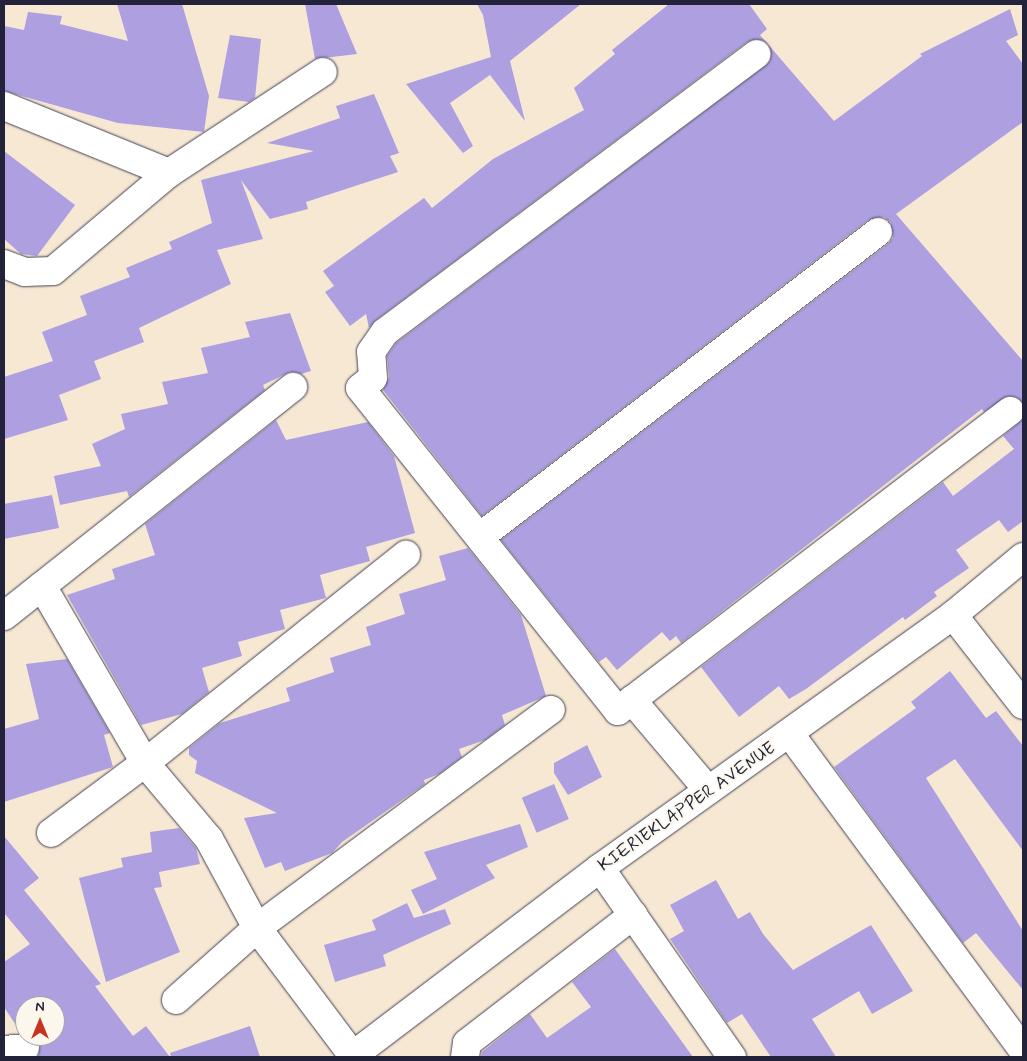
<!DOCTYPE html>
<html>
<head>
<meta charset="utf-8">
<style>
  body { margin:0 }
  #map { position:relative; width:1027px; height:1061px; overflow:hidden; background:#f7e8d4; font-family:Mynerve,sans-serif }
  div>[style] { position:absolute }
  [style*='--x'] { left:calc(var(--x)*1px); top:calc(var(--y)*1px); width:calc(var(--w)*1px); rotate:calc(var(--a)*1deg) }
  .building>* { inset:0; background:#ad9fe0; transform-origin:0 0 }
  .roads { filter:drop-shadow(0 0 1px #424052) drop-shadow(0 0 1px #424052) }
  .minor>* { height:28px; margin:-14px; padding:0 14px; transform-origin:14px; border-radius:14px; background:#fff }
  span { translate:-50% -50%; white-space:nowrap; text-align:center; line-height:1.15; -webkit-text-stroke:4px #fbf7ec; paint-order:stroke }
  .street-label { font-size:18px; color:#22223b }
  .frame { position:absolute; inset:0; border:5px solid #22223b; pointer-events:none }
  .north { position:absolute; left:15px; top:996px; width:50px; height:50px; box-sizing:border-box; background:#fbf7ec; border:1px solid #a4a2a5; border-radius:50%; rotate:0deg; font-size:14px; font-weight:700; line-height:20px; text-align:center; color:#22223b }
  .north::after { content:''; display:block; margin:auto; width:18px; height:22px; background:#c8321e; clip-path:polygon(50% 0,100% 100%,50% 72%,0 100%) }
</style>
</head>
<body>
<div id="map">
  <div class="building">
    <div style="clip-path:polygon(117px 4px,182px 4px,209px 96px,204px 132px,118px 123px,4px 91px,4px 26px,24px 30px,28px 12px,62px 16px,60px 24px,128px 41px)"></div>
    <div style="clip-path:polygon(305px 4px,336px 4px,357px 54px,315px 59px)"></div>
    <div style="clip-path:polygon(477px 4px,581px 4px,510px 61px,525px 121px,490px 75px,450px 103px,473px 146px,463px 153px,406px 84px,491px 57px,483px 15px)"></div>
    <div style="clip-path:polygon(669px 4px,749px 4px,767px 29px,760px 35px,834px 121px,922px 56px,920px 54px,1010px 9px,1018px 35px,1006px 41px,1023px 64px,1023px 122px,896px 214px,1023px 361px,1023px 403px,1016px 397px,1008px 396px,984px 412px,982px 409px,681px 643px,676px 636px,670px 641px,662px 632px,617px 670px,606px 657px,599px 662px,501px 540px,888px 244px,893px 238px,891px 223px,884px 217px,868px 220px,482px 516px,383px 390px,389px 377px,387px 356px,396px 343px,765px 66px,770px 60px,769px 45px,762px 40px,747px 42px,376px 320px,369px 328px,366px 314px,350px 326px,325px 292px,334px 286px,323px 271px,424px 198px,432px 208px,493px 159px,584px 110px,574px 88px,615px 54px,612px 50px)"></div>
    <div style="clip-path:polygon(230px 35px,261px 39px,255px 98px,249px 102px,218px 98px)"></div>
    <div style="clip-path:polygon(374px 94px,399px 153px,390px 156px,398px 172px,306px 202px,308px 209px,270px 219px,241px 180px,263px 239px,217px 250px,231px 284px,139px 328px,144px 342px,94px 361px,101px 379px,59px 395px,68px 420px,4px 439px,4px 377px,53px 361px,42px 332px,87px 315px,80px 296px,130px 277px,126px 268px,172px 249px,169px 242px,212px 223px,201px 180px,314px 151px,267px 143px,340px 118px,336px 106px)"></div>
    <div style="clip-path:polygon(4px 151px,75px 205px,37px 256px,21px 254px,4px 239px)"></div>
    <div style="clip-path:polygon(290px 313px,311px 371px,301px 374px,290px 372px,263px 385px,265px 390px,129px 497px,127px 491px,60px 505px,54px 476px,101px 466px,92px 444px,125px 429px,121px 414px,168px 404px,162px 382px,208px 373px,201px 348px,250px 337px,245px 322px)"></div>
    <div style="clip-path:polygon(1023px 419px,1023px 521px,1008px 532px,999px 520px,956px 550px,969px 568px,934px 592px,937px 596px,905px 620px,903px 617px,806px 689px,789px 699px,779px 686px,739px 717px,701px 667px,943px 482px,953px 496px,1014px 449px,1003px 436px)"></div>
    <div style="clip-path:polygon(276px 420px,286px 440px,368px 422px,394px 456px,415px 533px,366px 547px,370px 561px,320px 575px,326px 598px,280px 610px,285px 629px,238px 642px,242px 656px,202px 668px,209px 692px,182px 714px,141px 725px,67px 595px,115px 579px,112px 569px,155px 555px,145px 524px)"></div>
    <div style="clip-path:polygon(52px 495px,59px 528px,4px 539px,4px 504px)"></div>
    <div style="clip-path:polygon(468px 548px,521px 615px,546px 696px,502px 715px,505px 725px,485px 740px,459px 749px,462px 757px,439px 774px,424px 780px,425px 784px,342px 842px,332px 853px,285px 871px,281px 862px,265px 868px,244px 818px,277px 813px,195px 773px,197px 761px,189px 755px,189px 748px,220px 723px,290px 701px,286px 688px,334px 672px,330px 658px,371px 645px,366px 627px,405px 614px,399px 594px,446px 580px,439px 556px)"></div>
    <div style="clip-path:polygon(67px 659px,110px 733px,104px 735px,113px 767px,4px 802px,4px 729px,39px 719px,26px 664px)"></div>
    <div style="clip-path:polygon(950px 671px,986px 718px,996px 711px,1023px 746px,1023px 851px,955px 759px,926px 778px,1023px 931px,1023px 990px,976px 933px,963px 943px,834px 767px,916px 708px,911px 702px)"></div>
    <div style="clip-path:polygon(587px 745px,602px 777px,568px 795px,554px 773px,554px 763px)"></div>
    <div style="left:554px;top:784px;width:38px;height:35px;rotate:67deg"></div>
    <div style="clip-path:polygon(520px 824px,528px 847px,486px 865px,495px 878px,423px 914px,411px 890px,437px 879px,424px 852px)"></div>
    <div style="clip-path:polygon(179px 828px,196px 848px,200px 864px,159px 872px,162px 887px,154px 888px,180px 952px,106px 982px,79px 878px,123px 867px,121px 858px,152px 852px,150px 832px)"></div>
    <div style="clip-path:polygon(4px 836px,39px 878px,24px 890px,101px 984px,95px 986px,133px 1036px,146px 1026px,170px 1057px,38px 1057px,40px 1046px,34px 1036px,55px 1036px,55px 1006px,25px 1006px,25px 1033px,21px 1033px,4px 1007px,4px 962px,30px 944px,4px 913px)"></div>
    <div style="clip-path:polygon(716px 880px,738px 919px,750px 912px,763px 934px,793px 970px,871px 925px,913px 991px,872px 1014px,859px 991px,812px 1019px,836px 1057px,771px 1057px,742px 1014px,727px 1023px,670px 939px,684px 931px,670px 905px)"></div>
    <div style="clip-path:polygon(407px 903px,414px 918px,445px 909px,451px 924px,383px 955px,386px 966px,335px 982px,324px 945px,376px 930px,372px 920px)"></div>
    <div style="clip-path:polygon(615px 949px,693px 1057px,481px 1057px,482px 1052px,530px 1014px,547px 1038px,591px 1007px,572px 982px)"></div>
    <div style="clip-path:polygon(250px 1026px,260px 1057px,171px 1057px,170px 1053px)"></div>
  </div>
  <div class="roads">
    <div class="minor">
      <div style="--x:4;--y:106;--w:178;--a:22.1"></div>
      <div style="--x:4;--y:264;--w:22;--a:21"></div>
      <div style="--x:25;--y:272;--w:28;--a:-2"></div>
      <div style="--x:53;--y:271;--w:152;--a:-40.2"></div>
      <div style="--x:169;--y:173;--w:184;--a:-33.3"></div>
      <div style="--x:481;--y:536;--w:500;--a:-37.44"></div>
      <div style="--x:42;--y:586;--w:205;--a:59.8"></div>
      <div style="--x:145;--y:763;--w:99;--a:49.9"></div>
      <div style="--x:209;--y:839;--w:101;--a:61.7"></div>
      <div style="--x:257;--y:928;--w:160;--a:53.1"></div>
      <div style="--x:953;--y:615;--w:114;--a:52.1"></div>
      <div style="--x:4;--y:616;--w:369;--a:-38.4"></div>
      <div style="--x:632;--y:700;--w:476;--a:-37.4"></div>
      <div style="--x:790;--y:734;--w:393;--a:53.6"></div>
      <div style="--x:708;--y:790;--w:118;--a:-130.2"></div>
      <div style="--x:632;--y:700;--w:18;--a:142"></div>
      <div style="--x:618;--y:711;--w:413;--a:-128.6"></div>
      <div style="--x:360;--y:388;--w:16;--a:-38"></div>
      <div style="--x:373;--y:378;--w:26;--a:-94"></div>
      <div style="--x:371;--y:352;--w:24;--a:-55"></div>
      <div style="--x:385;--y:332;--w:464;--a:-36.8"></div>
      <div style="--x:51;--y:833;--w:117;--a:-36.7"></div>
      <div style="--x:145;--y:763;--w:334;--a:-38.6"></div>
      <div style="--x:600;--y:868;--w:231;--a:55.1"></div>
      <div style="--x:176;--y:1000;--w:108;--a:-41.6"></div>
      <div style="--x:257;--y:928;--w:366;--a:-36.6"></div>
      <div style="--x:4;--y:1050;--w:21;--a:-5"></div>
      <div style="--x:351;--y:1057;--w:313;--a:-37.2"></div>
      <div style="--x:600;--y:868;--w:434;--a:-35.6"></div>
      <div style="--x:953;--y:615;--w:91;--a:-39.6"></div>
      <div style="--x:465;--y:1057;--w:14;--a:-82"></div>
      <div style="--x:467;--y:1043;--w:210;--a:-37.6"></div>
    </div>
  </div>
  <div class="street-label">
    <span style="left:687px;top:807px;rotate:-35deg">KIERIEKLAPPER AVENUE</span>
  </div>
  <div class="frame"></div>
  <div class="north">N</div>
</div>
</body>
</html>
